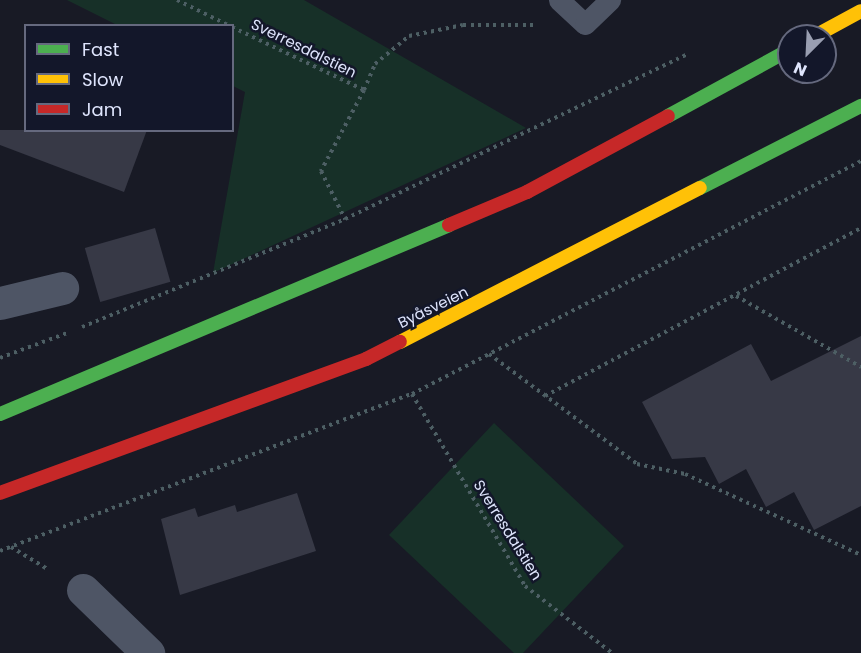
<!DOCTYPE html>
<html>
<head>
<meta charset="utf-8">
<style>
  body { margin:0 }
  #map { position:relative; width:861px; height:653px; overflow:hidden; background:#181a25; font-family:Poppins,sans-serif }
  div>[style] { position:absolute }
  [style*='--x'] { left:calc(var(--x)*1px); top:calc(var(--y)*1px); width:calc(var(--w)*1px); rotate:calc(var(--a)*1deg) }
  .green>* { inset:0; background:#173028 }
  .building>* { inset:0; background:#373946; transform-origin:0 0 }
  .path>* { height:4px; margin-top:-2px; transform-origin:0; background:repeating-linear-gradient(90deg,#4d5f64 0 3px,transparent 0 7.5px) }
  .lane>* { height:21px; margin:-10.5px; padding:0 10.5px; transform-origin:10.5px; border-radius:10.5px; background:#4e5565 }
  .street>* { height:33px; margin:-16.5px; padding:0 16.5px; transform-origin:16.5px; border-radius:16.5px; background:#4e5565 }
  .fast>* { height:14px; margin:-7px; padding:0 7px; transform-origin:7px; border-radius:7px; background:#4caf50 }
  .slow>* { height:14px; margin:-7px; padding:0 7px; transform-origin:7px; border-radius:7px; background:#ffc107 }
  .jam>* { height:14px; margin:-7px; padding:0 7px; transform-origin:7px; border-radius:7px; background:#c62828 }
  span { translate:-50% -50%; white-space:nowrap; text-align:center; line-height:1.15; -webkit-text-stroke:5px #13172a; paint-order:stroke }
  .street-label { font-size:15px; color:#dfe5fd }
  .legend { position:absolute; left:24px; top:24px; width:210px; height:108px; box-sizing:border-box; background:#13172a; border:2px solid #65697e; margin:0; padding:8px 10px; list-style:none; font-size:18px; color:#dfe5fd }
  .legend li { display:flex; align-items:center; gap:12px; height:30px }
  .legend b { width:30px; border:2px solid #65697e }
  .north { position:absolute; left:777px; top:24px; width:60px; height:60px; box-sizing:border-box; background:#13172a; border:2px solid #65697e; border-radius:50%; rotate:204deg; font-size:16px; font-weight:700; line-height:24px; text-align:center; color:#dfe5fd }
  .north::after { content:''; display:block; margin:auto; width:21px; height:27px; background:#999eb1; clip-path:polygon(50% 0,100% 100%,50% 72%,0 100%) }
</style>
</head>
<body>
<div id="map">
  <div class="green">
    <div style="clip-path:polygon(67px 0,304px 0,526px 128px,213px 273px,245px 92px,233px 86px,232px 26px,117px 25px)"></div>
    <div style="clip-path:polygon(494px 423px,624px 546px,523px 653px,514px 653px,389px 535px)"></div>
  </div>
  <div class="building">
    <div style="clip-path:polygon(0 130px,147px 130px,124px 192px,0 145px)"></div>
    <div style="left:155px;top:228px;width:56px;height:73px;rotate:74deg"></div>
    <div style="clip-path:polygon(861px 336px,861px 506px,814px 530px,794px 492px,766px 507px,746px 469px,719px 484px,705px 457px,672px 459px,642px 402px,751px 344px,771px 381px)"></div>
    <div style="clip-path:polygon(297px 493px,316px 551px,180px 595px,161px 519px,195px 508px,198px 517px,235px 505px,237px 512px)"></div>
  </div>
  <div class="path">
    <div style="--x:177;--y:0;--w:59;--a:26.1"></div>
    <div style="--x:232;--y:27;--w:146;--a:25.5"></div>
    <div style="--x:364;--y:90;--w:92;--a:118"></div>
    <div style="--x:321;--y:171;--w:54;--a:63.4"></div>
    <div style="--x:364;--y:90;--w:28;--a:-67"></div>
    <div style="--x:375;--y:64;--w:44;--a:-39.5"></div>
    <div style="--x:409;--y:36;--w:55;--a:-11.5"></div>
    <div style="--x:463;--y:25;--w:70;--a:0"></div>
    <div style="--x:736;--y:296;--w:144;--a:29.6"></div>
    <div style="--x:82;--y:327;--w:284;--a:-22.3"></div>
    <div style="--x:345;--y:219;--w:381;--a:-25.7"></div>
    <div style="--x:489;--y:354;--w:184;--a:36.6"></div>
    <div style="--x:637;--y:464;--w:49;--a:11.8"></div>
    <div style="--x:685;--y:474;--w:194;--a:24.7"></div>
    <div style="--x:0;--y:358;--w:72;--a:-20.5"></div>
    <div style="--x:412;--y:394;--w:223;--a:59.5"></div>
    <div style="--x:525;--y:586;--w:110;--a:37.6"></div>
    <div style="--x:545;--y:396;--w:358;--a:-28"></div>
    <div style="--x:11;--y:547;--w:44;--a:31.2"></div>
    <div style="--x:0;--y:551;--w:441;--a:-20.9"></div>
    <div style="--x:412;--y:394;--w:506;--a:-27.43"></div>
  </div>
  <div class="lane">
    <div style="--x:559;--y:0;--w:35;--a:43"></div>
    <div style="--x:585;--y:24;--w:35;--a:-44"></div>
  </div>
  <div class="street">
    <div style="--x:0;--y:303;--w:64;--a:-13.6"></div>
    <div style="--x:83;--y:590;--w:91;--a:44.1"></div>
  </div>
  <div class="fast">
    <div style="--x:668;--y:116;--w:138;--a:-28.6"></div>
    <div style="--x:700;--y:188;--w:181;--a:-27"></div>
    <div style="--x:0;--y:414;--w:487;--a:-22.8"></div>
  </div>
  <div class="slow">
    <div style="--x:815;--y:36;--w:52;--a:-28.5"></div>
    <div style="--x:400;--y:342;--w:337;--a:-27.2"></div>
  </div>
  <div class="jam">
    <div style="--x:449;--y:225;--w:85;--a:-22.9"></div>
    <div style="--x:527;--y:192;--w:160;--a:-28.3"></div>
    <div style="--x:0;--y:493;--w:390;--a:-20.1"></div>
    <div style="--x:366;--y:359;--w:38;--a:-27"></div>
  </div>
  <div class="street-label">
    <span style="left:304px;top:48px;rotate:26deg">Sverresdalstien</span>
    <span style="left:433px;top:307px;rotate:-26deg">Byåsveien</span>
    <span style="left:508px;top:530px;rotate:58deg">Sverresdalstien</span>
  </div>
  <ul class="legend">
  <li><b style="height:8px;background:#4caf50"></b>Fast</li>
  <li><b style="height:8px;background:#ffc107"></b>Slow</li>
  <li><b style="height:8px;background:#c62828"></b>Jam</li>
  </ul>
  <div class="north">N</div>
</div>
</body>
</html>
